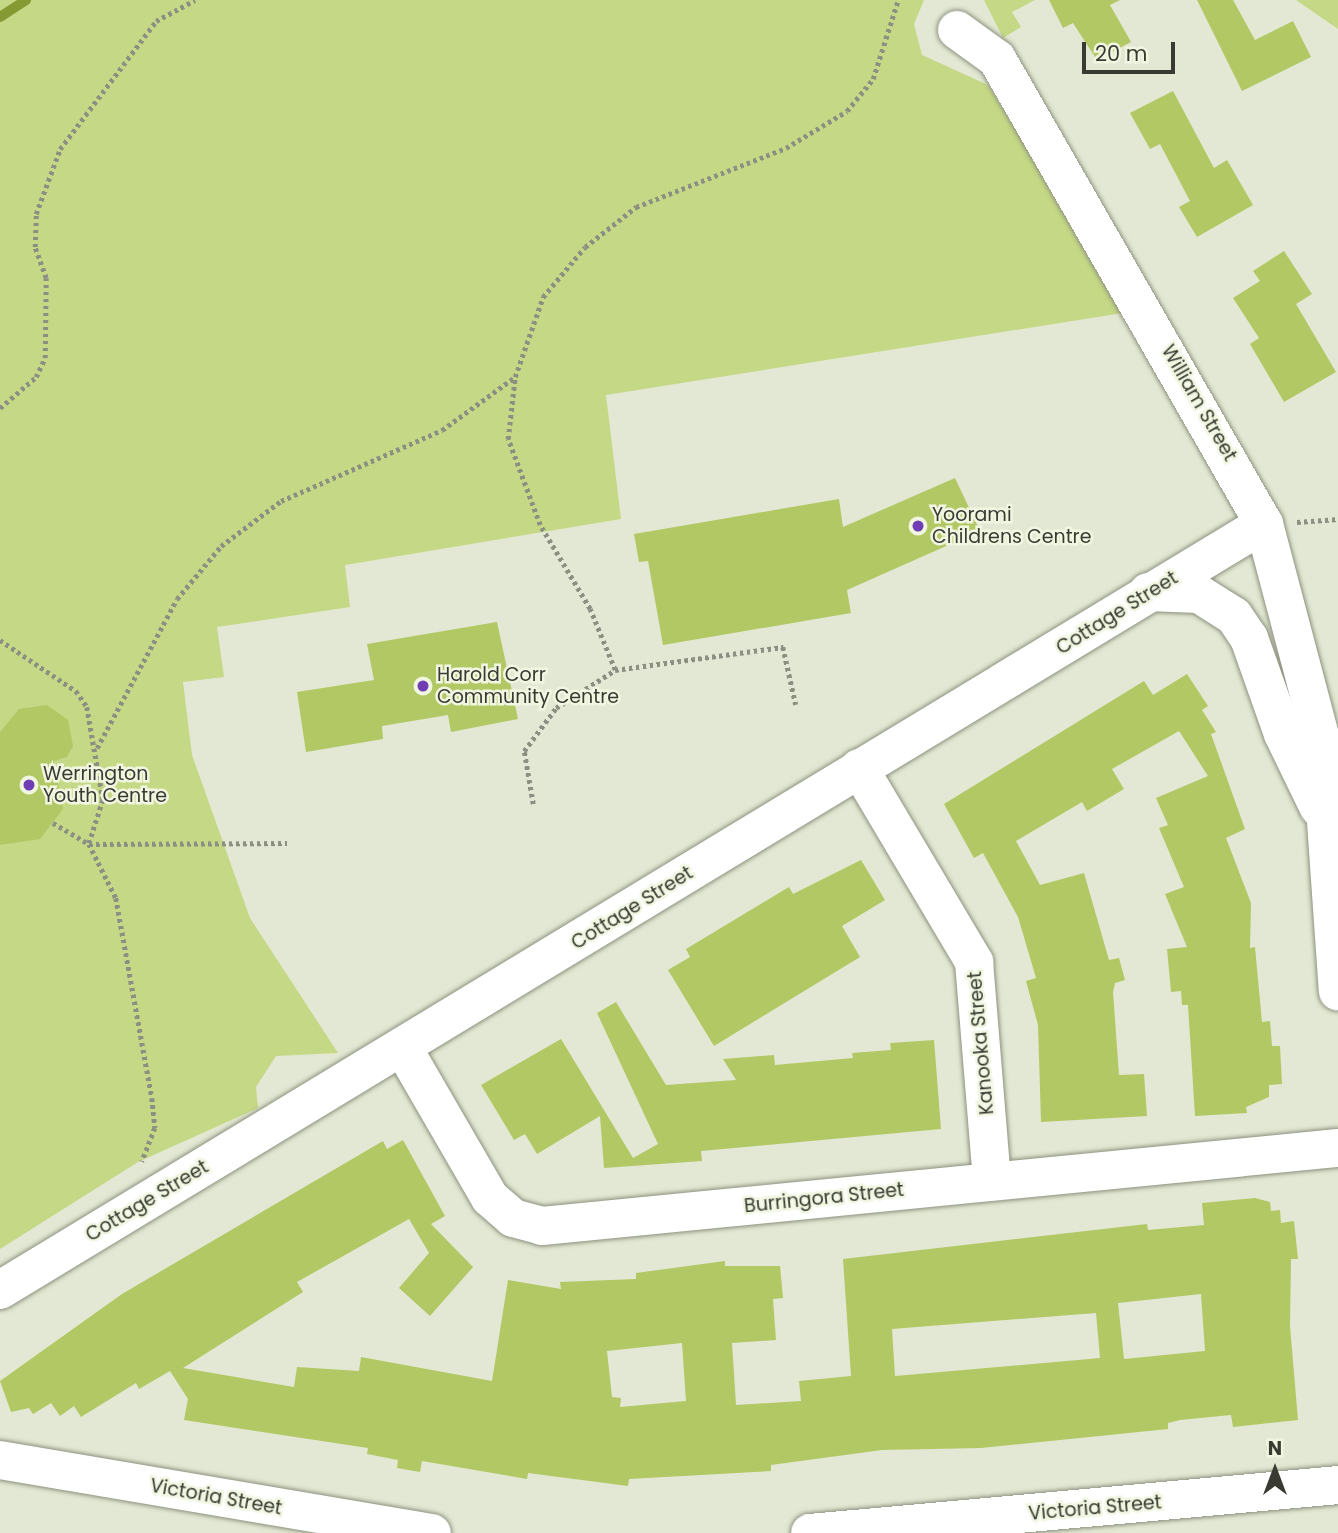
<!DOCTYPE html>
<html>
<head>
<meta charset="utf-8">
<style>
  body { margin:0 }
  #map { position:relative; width:1338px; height:1533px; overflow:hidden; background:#e2e8d3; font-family:Poppins,sans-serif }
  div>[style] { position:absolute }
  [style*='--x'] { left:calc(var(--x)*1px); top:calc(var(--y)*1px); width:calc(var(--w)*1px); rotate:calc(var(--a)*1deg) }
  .green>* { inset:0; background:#c5d885 }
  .stream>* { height:10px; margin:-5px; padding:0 5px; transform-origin:5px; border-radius:5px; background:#869a34 }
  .building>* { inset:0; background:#b2c864 }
  .path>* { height:4.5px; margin-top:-2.25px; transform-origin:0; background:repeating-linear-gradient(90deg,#8c9082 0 3.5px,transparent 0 7px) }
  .roads { filter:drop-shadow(0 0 2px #8d927f) drop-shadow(0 0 2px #8d927f) }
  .minor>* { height:38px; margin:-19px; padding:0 19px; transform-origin:19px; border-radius:19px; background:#fff }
  .dots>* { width:19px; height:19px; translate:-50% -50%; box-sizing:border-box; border:4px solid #f0f6e0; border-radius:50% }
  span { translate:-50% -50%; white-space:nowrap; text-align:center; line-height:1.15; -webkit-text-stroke:5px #f0f6e0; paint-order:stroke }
  .street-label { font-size:19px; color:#393b33 }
  .poi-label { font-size:19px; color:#393b33 }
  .left { translate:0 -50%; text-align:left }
  .north { position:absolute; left:1240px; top:1435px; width:70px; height:70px; -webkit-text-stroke:5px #f0f6e0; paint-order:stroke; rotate:0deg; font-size:19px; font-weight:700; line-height:28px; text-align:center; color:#393b33 }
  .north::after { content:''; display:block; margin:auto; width:24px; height:32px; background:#393b33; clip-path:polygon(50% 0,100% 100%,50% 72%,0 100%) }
  .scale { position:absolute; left:1082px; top:42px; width:93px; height:32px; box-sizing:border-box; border:4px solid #393b33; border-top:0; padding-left:9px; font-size:21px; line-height:24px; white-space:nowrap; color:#393b33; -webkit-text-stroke:5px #f0f6e0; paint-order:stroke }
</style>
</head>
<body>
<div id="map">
  <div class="green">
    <div style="clip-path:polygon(0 0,924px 0,914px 24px,922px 55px,988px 85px,1129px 312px,606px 395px,621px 519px,345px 565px,350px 607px,217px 627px,224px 677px,183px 682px,192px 755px,250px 918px,338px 1053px,276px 1056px,256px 1087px,258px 1108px,138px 1162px,0 1249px)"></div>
    <div style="clip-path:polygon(984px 0,1035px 0,1012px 12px,1021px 27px,1003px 38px)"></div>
    <div style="clip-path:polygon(1296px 0,1338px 0,1338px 29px)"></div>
  </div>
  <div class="stream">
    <div style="--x:0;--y:17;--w:31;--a:-33"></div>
  </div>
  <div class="building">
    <div style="clip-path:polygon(1049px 0,1120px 0,1110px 5px,1131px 42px,1097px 60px,1073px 23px,1063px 28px)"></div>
    <div style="clip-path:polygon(1197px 0,1233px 0,1255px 40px,1293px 21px,1311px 57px,1242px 91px)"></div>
    <div style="clip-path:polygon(1173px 91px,1214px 168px,1227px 160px,1253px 205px,1197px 237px,1179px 207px,1190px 201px,1160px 144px,1150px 149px,1130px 113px)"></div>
    <div style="clip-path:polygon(1284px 251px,1312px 294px,1296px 304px,1336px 372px,1284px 402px,1250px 344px,1259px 338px,1233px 298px,1260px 281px,1253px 271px)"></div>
    <div style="clip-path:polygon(955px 478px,980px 531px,847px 590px,851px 613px,663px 645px,648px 561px,639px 562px,634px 534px,839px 499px,843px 527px)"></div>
    <div style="clip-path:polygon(497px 622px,518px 719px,451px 732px,448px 715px,382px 726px,383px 739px,306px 752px,297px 692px,374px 680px,367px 644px)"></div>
    <div style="clip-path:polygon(1187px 674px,1208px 706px,1202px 710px,1216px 732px,1211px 734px,1245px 829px,1226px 838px,1251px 903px,1250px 948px,1255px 947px,1262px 1022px,1270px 1021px,1272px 1046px,1280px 1046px,1282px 1084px,1269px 1085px,1269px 1097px,1246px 1107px,1247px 1113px,1195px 1116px,1188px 1005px,1182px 1005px,1181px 991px,1171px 992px,1167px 949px,1187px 947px,1165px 894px,1184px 887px,1159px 828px,1168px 825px,1156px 798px,1208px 776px,1179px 731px,1112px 769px,1124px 789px,1087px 811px,1082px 802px,1016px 841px,1040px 885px,1084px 873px,1109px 960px,1119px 958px,1125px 980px,1115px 983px,1113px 992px,1119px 1075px,1144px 1074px,1147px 1116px,1041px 1122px,1038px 1025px,1026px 981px,1036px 978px,1018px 917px,983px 853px,974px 858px,944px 804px,1144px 681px,1153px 695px)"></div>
    <div style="clip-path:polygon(47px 705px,68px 720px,73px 746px,67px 757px,54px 761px,63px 809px,40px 839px,0 845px,0 732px,19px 709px)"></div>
    <div style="clip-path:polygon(861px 860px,885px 900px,842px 926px,860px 957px,714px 1046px,668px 970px,690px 957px,686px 949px,789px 887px,793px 894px)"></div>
    <div style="clip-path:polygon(616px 1002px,666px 1085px,736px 1080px,723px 1059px,774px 1055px,775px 1065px,853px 1058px,852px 1053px,891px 1050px,890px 1043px,934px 1040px,941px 1129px,701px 1151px,702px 1161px,604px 1168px,600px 1116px,537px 1154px,525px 1134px,514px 1140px,481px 1085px,561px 1039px,633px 1158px,658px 1144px,597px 1013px)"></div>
    <div style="clip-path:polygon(evenodd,403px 1140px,445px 1216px,431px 1224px,473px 1267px,430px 1316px,399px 1288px,429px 1253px,409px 1219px,297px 1282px,303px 1292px,183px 1368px,294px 1387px,297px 1367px,359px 1371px,361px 1357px,492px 1381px,508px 1280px,561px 1289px,560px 1282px,636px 1279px,636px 1273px,725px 1261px,725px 1266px,780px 1266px,783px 1298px,773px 1299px,776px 1340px,732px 1343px,736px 1405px,801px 1401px,799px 1381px,851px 1376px,843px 1259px,1147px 1224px,1148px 1230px,1204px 1225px,1202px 1203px,1255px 1198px,1270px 1202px,1271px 1211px,1280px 1210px,1281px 1223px,1294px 1221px,1298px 1259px,1291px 1259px,1290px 1326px,1298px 1420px,1233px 1427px,1231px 1415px,1180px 1420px,1168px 1423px,1168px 1429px,981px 1448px,882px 1450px,771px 1465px,771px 1471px,629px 1479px,628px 1486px,528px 1473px,527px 1479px,422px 1461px,420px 1472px,397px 1468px,398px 1460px,367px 1454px,368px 1448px,184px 1420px,188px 1399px,170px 1371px,139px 1389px,136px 1383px,81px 1417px,74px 1406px,60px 1416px,51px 1403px,33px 1414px,29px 1408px,11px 1412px,0 1381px,122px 1294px,383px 1141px,387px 1149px,403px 1140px,1201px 1294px,1205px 1351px,1124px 1359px,1118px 1303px,1201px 1294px,403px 1140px,1096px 1313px,1100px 1358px,895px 1376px,892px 1329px,1096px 1313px,403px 1140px,682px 1343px,686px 1401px,620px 1407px,621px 1398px,612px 1397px,607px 1351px,682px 1343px)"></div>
  </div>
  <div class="path">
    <div style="--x:0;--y:408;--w:48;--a:-40.7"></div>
    <div style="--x:36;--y:377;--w:21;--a:-65"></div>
    <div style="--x:45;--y:358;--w:80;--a:-89.3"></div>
    <div style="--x:46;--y:278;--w:33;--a:-110"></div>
    <div style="--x:35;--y:247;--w:33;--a:-88"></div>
    <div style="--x:36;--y:214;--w:69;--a:-69.7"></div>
    <div style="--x:60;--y:149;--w:160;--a:-53.1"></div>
    <div style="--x:156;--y:21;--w:44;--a:-28.3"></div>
    <div style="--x:1297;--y:522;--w:41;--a:-4.2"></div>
    <div style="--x:0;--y:640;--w:92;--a:33.9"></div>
    <div style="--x:76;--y:691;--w:19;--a:55"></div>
    <div style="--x:87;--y:707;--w:94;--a:80.2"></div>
    <div style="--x:103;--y:800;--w:46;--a:107.7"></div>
    <div style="--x:89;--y:844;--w:60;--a:63.4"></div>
    <div style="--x:116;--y:898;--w:203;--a:79.8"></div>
    <div style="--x:152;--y:1098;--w:30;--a:84"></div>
    <div style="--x:155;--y:1128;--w:36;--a:111"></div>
    <div style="--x:615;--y:670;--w:66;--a:-112.3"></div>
    <div style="--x:590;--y:609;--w:98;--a:-120.8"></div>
    <div style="--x:540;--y:525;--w:92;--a:-110.4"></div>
    <div style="--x:508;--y:439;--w:62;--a:-83.6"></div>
    <div style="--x:515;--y:377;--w:85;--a:-70.7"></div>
    <div style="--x:543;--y:297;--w:65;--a:-50"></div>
    <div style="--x:585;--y:247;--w:65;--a:-38.1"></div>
    <div style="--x:636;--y:207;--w:161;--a:-21.5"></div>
    <div style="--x:786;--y:148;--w:71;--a:-31.2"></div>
    <div style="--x:847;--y:111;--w:41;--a:-50.9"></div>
    <div style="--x:873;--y:79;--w:83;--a:-72.4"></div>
    <div style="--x:97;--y:748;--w:169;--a:-61.8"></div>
    <div style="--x:177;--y:599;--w:69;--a:-50.3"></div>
    <div style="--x:221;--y:546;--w:75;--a:-36.9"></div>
    <div style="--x:281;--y:501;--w:176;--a:-23.8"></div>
    <div style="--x:442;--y:430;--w:90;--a:-36"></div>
    <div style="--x:533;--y:804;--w:54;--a:-99.6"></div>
    <div style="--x:524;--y:751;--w:54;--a:-53.3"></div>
    <div style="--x:556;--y:708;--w:70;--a:-32.8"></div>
    <div style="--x:615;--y:670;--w:170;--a:-7.8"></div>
    <div style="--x:783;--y:647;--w:59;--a:77.4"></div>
    <div style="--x:53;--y:823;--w:42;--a:30.3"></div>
    <div style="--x:89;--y:844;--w:198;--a:-0.3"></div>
    <div style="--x:1269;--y:1446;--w:13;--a:86"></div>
  </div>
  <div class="roads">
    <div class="minor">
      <div style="--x:957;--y:30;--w:49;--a:35.9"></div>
      <div style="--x:997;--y:59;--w:536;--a:60.14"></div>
      <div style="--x:1264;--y:524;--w:219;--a:75.2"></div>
      <div style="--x:1320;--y:736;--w:256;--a:86"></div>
      <div style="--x:1148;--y:592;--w:51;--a:2.2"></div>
      <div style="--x:1199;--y:594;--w:41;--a:32.2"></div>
      <div style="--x:1234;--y:616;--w:27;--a:56"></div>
      <div style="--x:1249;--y:638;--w:102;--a:70.5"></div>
      <div style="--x:1283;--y:734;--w:82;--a:64.1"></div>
      <div style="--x:859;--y:768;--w:226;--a:59.3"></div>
      <div style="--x:974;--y:962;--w:220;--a:85.3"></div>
      <div style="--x:403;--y:1048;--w:173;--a:59.9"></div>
      <div style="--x:490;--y:1198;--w:30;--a:41"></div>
      <div style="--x:513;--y:1218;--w:30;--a:15"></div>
      <div style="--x:542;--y:1226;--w:800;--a:-5.6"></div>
      <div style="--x:0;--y:1290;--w:1478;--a:-31.22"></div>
      <div style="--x:0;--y:1460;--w:438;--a:9.6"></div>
      <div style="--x:810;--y:1533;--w:530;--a:-5.19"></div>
    </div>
  </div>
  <div class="dots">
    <div style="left:918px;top:526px;background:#713db4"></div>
    <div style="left:423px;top:686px;background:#713db4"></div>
    <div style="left:29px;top:785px;background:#713db4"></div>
  </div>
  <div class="street-label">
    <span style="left:1199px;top:403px;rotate:60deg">William Street</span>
    <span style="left:1117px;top:613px;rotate:-32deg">Cottage Street</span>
    <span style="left:632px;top:908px;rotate:-32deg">Cottage Street</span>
    <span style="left:981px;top:1043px;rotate:-95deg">Kanooka Street</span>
    <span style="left:824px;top:1198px;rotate:-6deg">Burringora Street</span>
    <span style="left:147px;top:1201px;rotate:-31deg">Cottage Street</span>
    <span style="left:216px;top:1497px;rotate:10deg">Victoria Street</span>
    <span style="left:1095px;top:1508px;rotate:-5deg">Victoria Street</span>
  </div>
  <div class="poi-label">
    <span class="left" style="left:932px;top:526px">Yoorami<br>Childrens Centre</span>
    <span class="left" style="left:437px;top:686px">Harold Corr<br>Community Centre</span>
    <span class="left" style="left:43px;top:785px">Werrington<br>Youth Centre</span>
  </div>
  <div class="north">N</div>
  <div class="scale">20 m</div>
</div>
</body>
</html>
